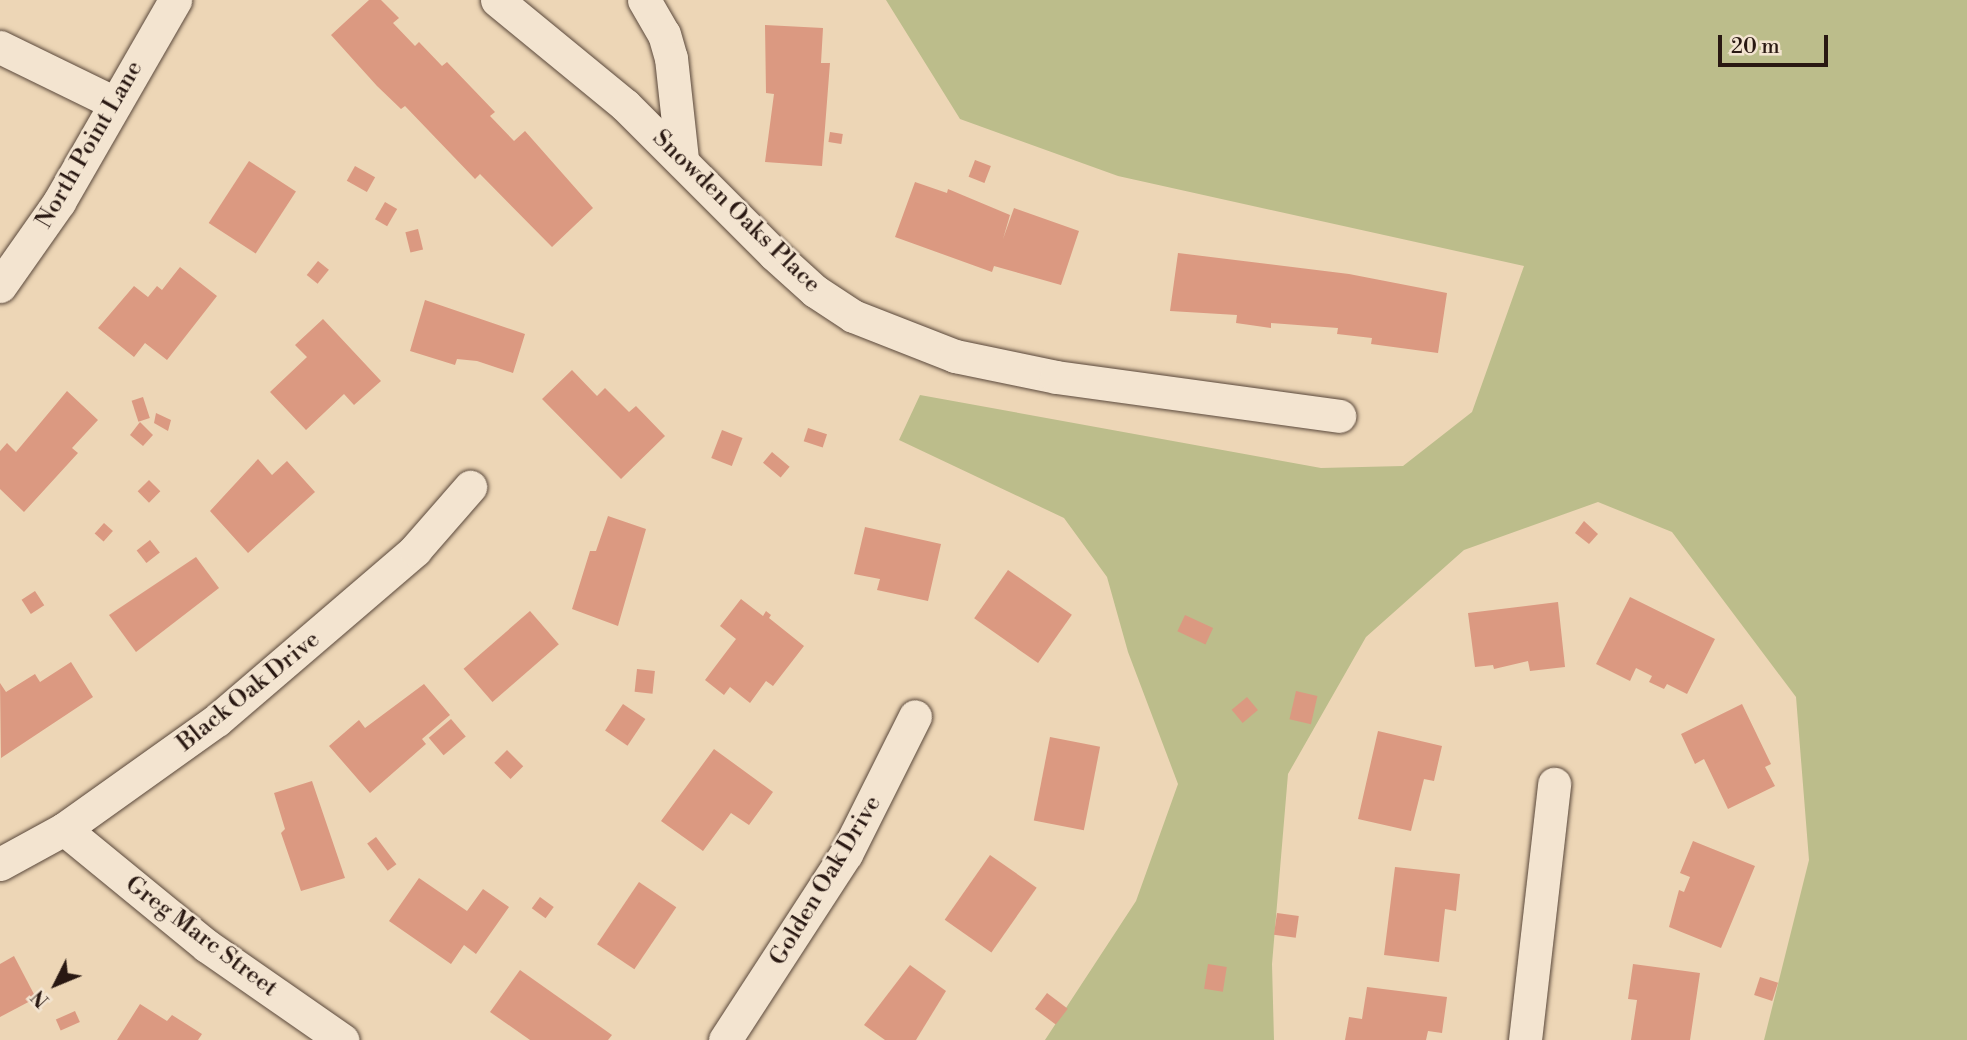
<!DOCTYPE html>
<html>
<head>
<meta charset="utf-8">
<style>
  body { margin:0 }
  #map { position:relative; width:1967px; height:1040px; overflow:hidden; background:#edd6b6; font-family:"Libre Bodoni",serif }
  div>[style] { position:absolute }
  [style*='--x'] { left:calc(var(--x)*1px); top:calc(var(--y)*1px); width:calc(var(--w)*1px); rotate:calc(var(--a)*1deg) }
  .green>* { inset:0; background:#bcbd8b }
  .building>* { inset:0; background:#db9981; transform-origin:0 0 }
  .roads { filter:drop-shadow(0 0 2px #5a483b) drop-shadow(0 0 2px #5a483b) }
  .minor>* { height:33px; margin:-16.5px; padding:0 16.5px; transform-origin:16.5px; border-radius:16.5px; background:#f3e4d0 }
  span { translate:-50% -50%; white-space:nowrap; text-align:center; line-height:1.15; -webkit-text-stroke:5px #f3e4d0; paint-order:stroke }
  .street-label { font-size:24px; color:#291812 }
  .north { position:absolute; left:21px; top:949px; width:70px; height:70px; -webkit-text-stroke:5px #f3e4d0; paint-order:stroke; rotate:227deg; font-size:19px; font-weight:700; line-height:28px; text-align:center; color:#291812 }
  .north::after { content:''; display:block; margin:auto; width:24px; height:32px; background:#291812; clip-path:polygon(50% 0,100% 100%,50% 72%,0 100%) }
  .scale { position:absolute; left:1718px; top:35px; width:110px; height:32px; box-sizing:border-box; border:4px solid #291812; border-top:0; padding-left:9px; font-size:21px; line-height:24px; white-space:nowrap; color:#291812; -webkit-text-stroke:5px #f3e4d0; paint-order:stroke }
</style>
</head>
<body>
<div id="map">
  <div class="green">
    <div style="clip-path:polygon(886px 0,1967px 0,1967px 1040px,1764px 1040px,1809px 860px,1796px 697px,1672px 532px,1598px 502px,1464px 550px,1366px 637px,1288px 774px,1272px 964px,1274px 1040px,1045px 1040px,1136px 901px,1178px 784px,1128px 652px,1107px 577px,1064px 518px,899px 440px,920px 395px,1321px 468px,1403px 466px,1472px 412px,1524px 266px,1118px 176px,960px 119px)"></div>
  </div>
  <div class="building">
    <div style="clip-path:polygon(369px 0,381px 0,399px 18px,393px 23px,415px 46px,419px 42px,442px 66px,447px 62px,495px 112px,490px 116px,514px 141px,525px 131px,593px 208px,552px 247px,480px 174px,475px 179px,405px 106px,401px 109px,377px 86px,331px 35px)"></div>
    <div style="clip-path:polygon(765px 25px,823px 28px,821px 63px,830px 63px,822px 166px,765px 162px,774px 94px,766px 93px)"></div>
    <div style="left:830px;top:132px;width:13px;height:10px;rotate:9deg"></div>
    <div style="left:975px;top:160px;width:17px;height:18px;rotate:21deg"></div>
    <div style="left:249px;top:161px;width:56px;height:74px;rotate:33deg"></div>
    <div style="left:355px;top:166px;width:23px;height:17px;rotate:29deg"></div>
    <div style="clip-path:polygon(915px 182px,947px 193px,948px 189px,1010px 215px,1003px 239px,1014px 208px,1079px 231px,1061px 285px,994px 266px,992px 272px,895px 237px)"></div>
    <div style="left:385px;top:202px;width:14px;height:20px;rotate:30deg"></div>
    <div style="left:418px;top:229px;width:21px;height:13px;rotate:76deg"></div>
    <div style="clip-path:polygon(1178px 253px,1349px 274px,1447px 293px,1438px 353px,1371px 344px,1372px 338px,1337px 334px,1338px 328px,1271px 323px,1271px 328px,1236px 323px,1237px 315px,1170px 311px)"></div>
    <div style="left:318px;top:261px;width:14px;height:18px;rotate:39deg"></div>
    <div style="clip-path:polygon(180px 267px,217px 296px,167px 360px,145px 343px,134px 357px,98px 328px,134px 286px,148px 297px,157px 286px,162px 290px)"></div>
    <div style="clip-path:polygon(425px 300px,525px 334px,513px 373px,477px 361px,457px 359px,455px 365px,410px 351px)"></div>
    <div style="clip-path:polygon(323px 319px,381px 381px,354px 405px,344px 394px,306px 430px,270px 392px,307px 357px,295px 345px)"></div>
    <div style="clip-path:polygon(572px 370px,597px 396px,605px 388px,629px 412px,636px 406px,665px 436px,621px 479px,542px 399px)"></div>
    <div style="clip-path:polygon(67px 391px,98px 420px,72px 448px,78px 453px,24px 512px,0 489px,0 451px,7px 443px,16px 452px)"></div>
    <div style="left:143px;top:397px;width:22px;height:12px;rotate:72deg"></div>
    <div style="clip-path:polygon(156px 413px,171px 420px,168px 431px,154px 423px)"></div>
    <div style="clip-path:polygon(140px 422px,153px 435px,143px 446px,130px 435px)"></div>
    <div style="left:808px;top:428px;width:20px;height:14px;rotate:18deg"></div>
    <div style="left:722px;top:430px;width:22px;height:30px;rotate:21deg"></div>
    <div style="left:772px;top:452px;width:23px;height:14px;rotate:40deg"></div>
    <div style="clip-path:polygon(258px 459px,272px 475px,287px 461px,315px 492px,248px 553px,210px 511px)"></div>
    <div style="left:149px;top:480px;width:16px;height:16px;rotate:45deg"></div>
    <div style="clip-path:polygon(608px 516px,646px 529px,618px 626px,572px 609px,590px 551px,596px 551px)"></div>
    <div style="clip-path:polygon(1584px 521px,1598px 534px,1589px 544px,1575px 533px)"></div>
    <div style="left:104px;top:523px;width:12px;height:14px;rotate:42deg"></div>
    <div style="clip-path:polygon(865px 527px,941px 544px,928px 601px,877px 590px,880px 579px,854px 574px)"></div>
    <div style="left:150px;top:540px;width:16px;height:17px;rotate:52deg"></div>
    <div style="clip-path:polygon(196px 557px,219px 588px,136px 652px,109px 615px)"></div>
    <div style="left:1008px;top:570px;width:78px;height:59px;rotate:35deg"></div>
    <div style="left:35px;top:591px;width:17px;height:16px;rotate:57deg"></div>
    <div style="clip-path:polygon(1630px 597px,1715px 639px,1687px 694px,1667px 684px,1664px 689px,1649px 682px,1652px 676px,1636px 668px,1630px 681px,1596px 664px)"></div>
    <div style="clip-path:polygon(741px 599px,763px 616px,766px 611px,771px 615px,769px 618px,804px 646px,773px 686px,766px 681px,750px 703px,730px 687px,724px 695px,705px 680px,736px 639px,720px 626px)"></div>
    <div style="clip-path:polygon(1558px 602px,1565px 667px,1530px 671px,1528px 661px,1494px 669px,1493px 665px,1475px 667px,1468px 613px)"></div>
    <div style="left:530px;top:611px;width:44px;height:88px;rotate:49deg"></div>
    <div style="left:1185px;top:615px;width:31px;height:18px;rotate:25deg"></div>
    <div style="clip-path:polygon(71px 662px,93px 697px,1px 758px,0 683px,6px 692px,35px 674px,40px 682px)"></div>
    <div style="left:637px;top:669px;width:18px;height:23px;rotate:6deg"></div>
    <div style="clip-path:polygon(424px 684px,450px 715px,422px 739px,426px 744px,370px 793px,329px 746px,359px 720px,365px 728px)"></div>
    <div style="left:1296px;top:691px;width:22px;height:29px;rotate:13deg"></div>
    <div style="left:1247px;top:697px;width:17px;height:20px;rotate:50deg"></div>
    <div style="left:623px;top:704px;width:27px;height:32px;rotate:34deg"></div>
    <div style="clip-path:polygon(1742px 704px,1771px 764px,1765px 767px,1775px 786px,1728px 809px,1704px 759px,1695px 764px,1681px 734px)"></div>
    <div style="left:451px;top:719px;width:23px;height:29px;rotate:50deg"></div>
    <div style="clip-path:polygon(1378px 731px,1442px 746px,1434px 781px,1424px 779px,1411px 831px,1358px 819px)"></div>
    <div style="left:1050px;top:737px;width:51px;height:85px;rotate:11deg"></div>
    <div style="clip-path:polygon(714px 749px,773px 792px,749px 825px,731px 813px,703px 851px,661px 821px)"></div>
    <div style="left:507px;top:750px;width:23px;height:18px;rotate:45deg"></div>
    <div style="clip-path:polygon(312px 781px,345px 878px,301px 891px,281px 833px,285px 829px,274px 793px)"></div>
    <div style="left:376px;top:837px;width:34px;height:11px;rotate:53deg"></div>
    <div style="clip-path:polygon(1693px 841px,1755px 866px,1721px 948px,1669px 927px,1679px 890px,1684px 892px,1690px 877px,1680px 873px)"></div>
    <div style="left:990px;top:855px;width:57px;height:79px;rotate:35deg"></div>
    <div style="clip-path:polygon(1395px 867px,1460px 874px,1456px 911px,1445px 909px,1439px 962px,1384px 955px)"></div>
    <div style="clip-path:polygon(419px 878px,467px 911px,483px 889px,509px 907px,476px 954px,464px 945px,451px 964px,389px 921px)"></div>
    <div style="left:639px;top:882px;width:45px;height:75px;rotate:34deg"></div>
    <div style="left:540px;top:897px;width:17px;height:14px;rotate:36deg"></div>
    <div style="left:1277px;top:913px;width:22px;height:22px;rotate:8deg"></div>
    <div style="clip-path:polygon(14px 956px,36px 998px,0 1017px,0 964px)"></div>
    <div style="left:1208px;top:964px;width:19px;height:25px;rotate:9deg"></div>
    <div style="clip-path:polygon(1633px 964px,1700px 973px,1690px 1040px,1631px 1040px,1637px 1000px,1628px 999px)"></div>
    <div style="clip-path:polygon(910px 965px,946px 991px,916px 1040px,885px 1040px,864px 1025px)"></div>
    <div style="clip-path:polygon(520px 970px,612px 1035px,608px 1040px,530px 1040px,490px 1012px)"></div>
    <div style="left:1760px;top:977px;width:19px;height:19px;rotate:18deg"></div>
    <div style="clip-path:polygon(1367px 987px,1447px 997px,1442px 1033px,1428px 1031px,1426px 1040px,1345px 1040px,1349px 1017px,1362px 1019px)"></div>
    <div style="left:1047px;top:993px;width:26px;height:20px;rotate:37deg"></div>
    <div style="clip-path:polygon(140px 1004px,167px 1021px,172px 1015px,202px 1034px,198px 1040px,117px 1040px)"></div>
    <div style="left:75px;top:1011px;width:12px;height:21px;rotate:66deg"></div>
  </div>
  <div class="roads">
    <div class="minor">
      <div style="--x:497;--y:0;--w:166;--a:39.4"></div>
      <div style="--x:625;--y:105;--w:211;--a:45"></div>
      <div style="--x:774;--y:254;--w:55;--a:42.1"></div>
      <div style="--x:815;--y:291;--w:45;--a:33.3"></div>
      <div style="--x:853;--y:316;--w:110;--a:21.4"></div>
      <div style="--x:955;--y:356;--w:103;--a:11.7"></div>
      <div style="--x:1056;--y:377;--w:286;--a:7.8"></div>
      <div style="--x:644;--y:0;--w:39;--a:60"></div>
      <div style="--x:664;--y:34;--w:25;--a:74"></div>
      <div style="--x:671;--y:58;--w:103;--a:83.8"></div>
      <div style="--x:0;--y:47;--w:128;--a:26"></div>
      <div style="--x:0;--y:286;--w:103;--a:-54.9"></div>
      <div style="--x:59;--y:202;--w:233;--a:-60.1"></div>
      <div style="--x:64;--y:829;--w:185;--a:39.3"></div>
      <div style="--x:207;--y:946;--w:165;--a:34.8"></div>
      <div style="--x:0;--y:864;--w:73;--a:-28.7"></div>
      <div style="--x:64;--y:829;--w:188;--a:-35.5"></div>
      <div style="--x:217;--y:720;--w:261;--a:-40.6"></div>
      <div style="--x:415;--y:550;--w:84;--a:-48.9"></div>
      <div style="--x:725;--y:1040;--w:222;--a:-57"></div>
      <div style="--x:846;--y:854;--w:154;--a:-63.4"></div>
      <div style="--x:1525;--y:1040;--w:258;--a:-83.5"></div>
    </div>
  </div>
  <div class="street-label">
    <span style="left:90px;top:145px;rotate:-60deg">North Point Lane</span>
    <span style="left:736px;top:212px;rotate:44deg">Snowden Oaks Place</span>
    <span style="left:249px;top:692px;rotate:-39deg">Black Oak Drive</span>
    <span style="left:826px;top:881px;rotate:-59deg">Golden Oak Drive</span>
    <span style="left:201px;top:937px;rotate:37deg">Greg Marc Street</span>
  </div>
  <div class="north">N</div>
  <div class="scale">20 m</div>
</div>
</body>
</html>
